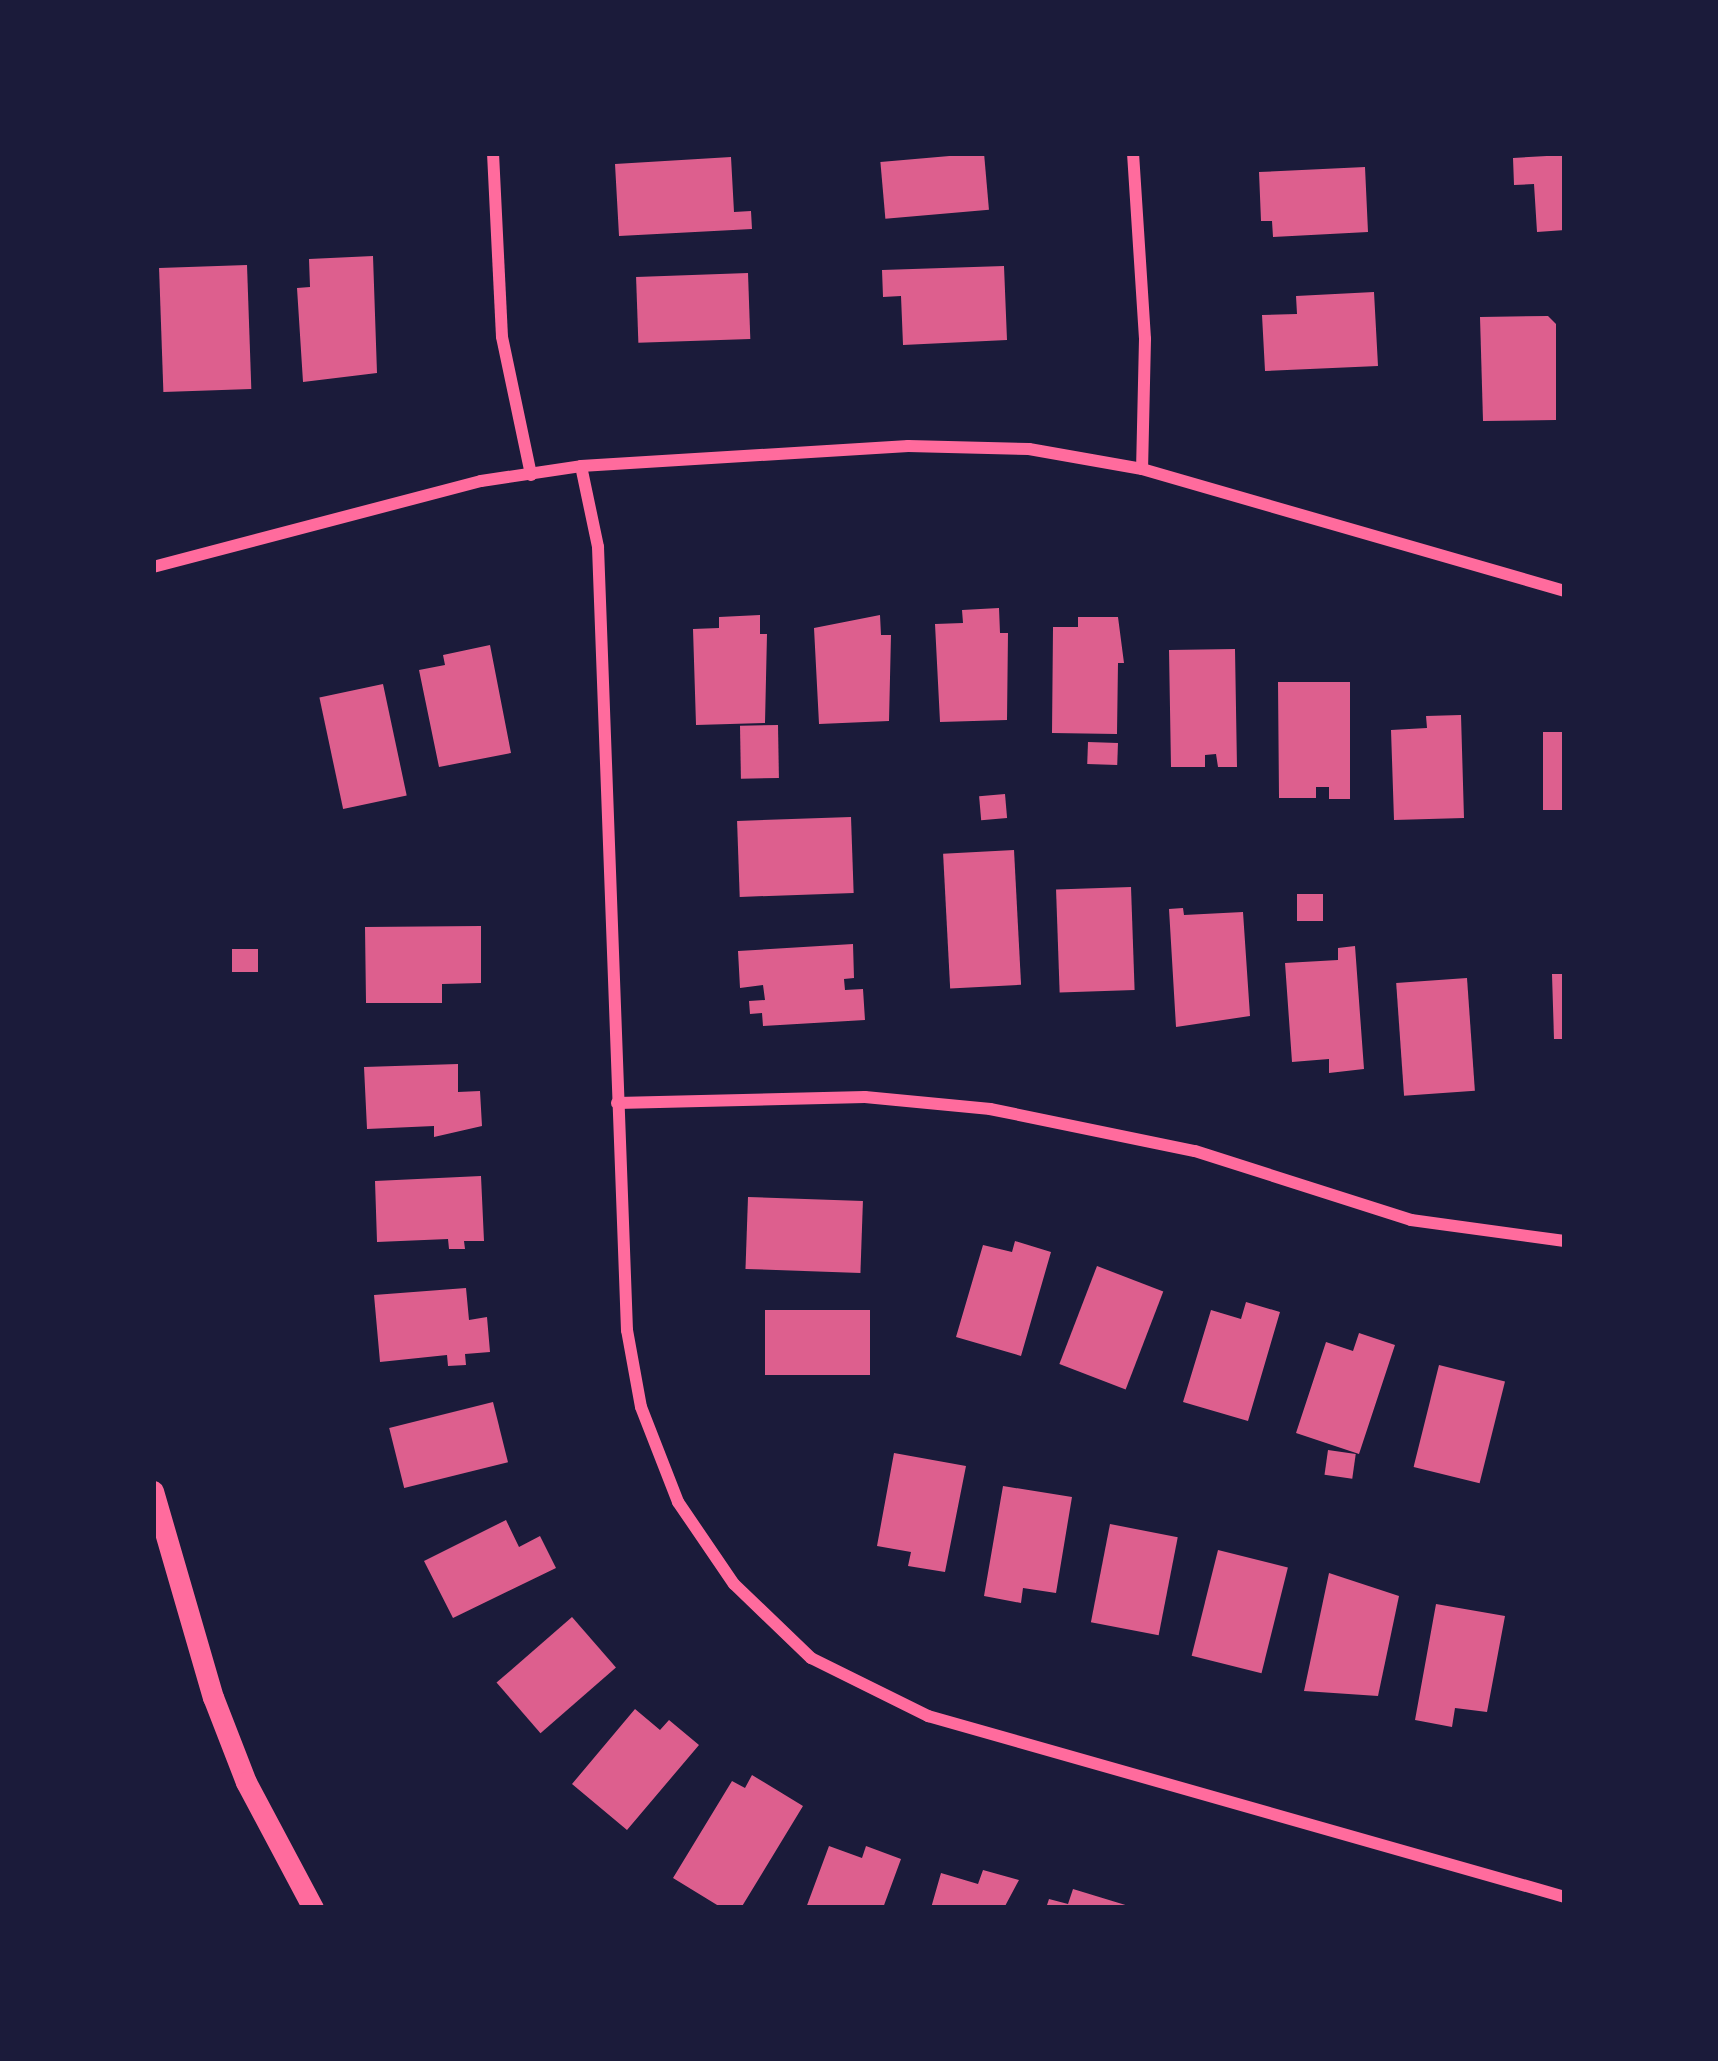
<!DOCTYPE html>
<html>
<head>
<meta charset="utf-8">
<style>
  body { margin:0 }
  #map { position:relative; width:1718px; height:2061px; overflow:hidden; background:#1b1b3a; font-family:"Exo 2",sans-serif }
  div>[style] { position:absolute }
  [style*='--x'] { left:calc(var(--x)*1px); top:calc(var(--y)*1px); width:calc(var(--w)*1px); rotate:calc(var(--a)*1deg) }
  .building>* { inset:0; background:#dd5f8e; transform-origin:0 0 }
  .minor>* { height:12px; margin:-6px; padding:0 6px; transform-origin:6px; border-radius:6px; background:#ff6b9d }
  .tertiary>* { height:21px; margin:-10.5px; padding:0 10.5px; transform-origin:10.5px; border-radius:10.5px; background:#ff6b9d }
  span { translate:-50% -50%; white-space:nowrap; text-align:center; line-height:1.15; -webkit-text-stroke:9px #1b1b3a; paint-order:stroke }
  .frame { position:absolute; inset:0; border:156px solid #1b1b3a; pointer-events:none }
</style>
</head>
<body>
<div id="map">
  <div class="building">
    <div style="left:984px;top:153px;width:57px;height:104px;rotate:85deg"></div>
    <div style="clip-path:polygon(1565px 155px,1565px 230px,1537px 232px,1534px 184px,1514px 185px,1513px 158px)"></div>
    <div style="clip-path:polygon(731px 157px,734px 212px,751px 211px,752px 229px,619px 236px,615px 164px)"></div>
    <div style="clip-path:polygon(1365px 167px,1368px 232px,1273px 237px,1272px 221px,1261px 221px,1259px 172px)"></div>
    <div style="clip-path:polygon(373px 256px,377px 373px,303px 382px,297px 288px,310px 287px,309px 259px)"></div>
    <div style="left:247px;top:265px;width:124px;height:88px;rotate:88deg"></div>
    <div style="clip-path:polygon(1004px 266px,1007px 340px,903px 345px,901px 296px,883px 297px,882px 270px)"></div>
    <div style="left:748px;top:273px;width:66px;height:112px;rotate:88deg"></div>
    <div style="clip-path:polygon(1374px 292px,1378px 366px,1265px 371px,1262px 315px,1297px 314px,1296px 296px)"></div>
    <div style="clip-path:polygon(1548px 316px,1556px 324px,1556px 420px,1483px 421px,1480px 317px)"></div>
    <div style="clip-path:polygon(999px 608px,1000px 633px,1008px 633px,1007px 720px,940px 722px,935px 624px,963px 623px,962px 610px)"></div>
    <div style="clip-path:polygon(760px 615px,760px 634px,767px 634px,765px 723px,696px 725px,693px 629px,719px 628px,719px 617px)"></div>
    <div style="clip-path:polygon(880px 615px,881px 635px,891px 635px,889px 721px,819px 724px,814px 628px)"></div>
    <div style="clip-path:polygon(1078px 617px,1118px 617px,1124px 663px,1118px 663px,1117px 734px,1052px 733px,1053px 627px,1078px 627px)"></div>
    <div style="clip-path:polygon(490px 645px,511px 753px,439px 767px,419px 670px,445px 665px,443px 655px)"></div>
    <div style="clip-path:polygon(1235px 649px,1237px 767px,1218px 767px,1216px 754px,1205px 755px,1205px 767px,1171px 767px,1169px 650px)"></div>
    <div style="clip-path:polygon(1278px 682px,1350px 682px,1350px 799px,1329px 799px,1329px 787px,1316px 787px,1316px 798px,1279px 798px)"></div>
    <div style="left:383px;top:684px;width:114px;height:65px;rotate:78deg"></div>
    <div style="clip-path:polygon(1461px 715px,1464px 818px,1394px 820px,1391px 730px,1427px 728px,1426px 716px)"></div>
    <div style="left:778px;top:725px;width:53px;height:38px;rotate:89deg"></div>
    <div style="left:1565px;top:732px;width:78px;height:22px;rotate:90deg"></div>
    <div style="left:1088px;top:742px;width:30px;height:22px;rotate:2deg"></div>
    <div style="left:1005px;top:794px;width:24px;height:26px;rotate:85deg"></div>
    <div style="left:851px;top:817px;width:76px;height:114px;rotate:88deg"></div>
    <div style="left:1014px;top:850px;width:135px;height:71px;rotate:87deg"></div>
    <div style="left:1131px;top:887px;width:103px;height:75px;rotate:88deg"></div>
    <div style="left:1297px;top:894px;width:26px;height:27px"></div>
    <div style="clip-path:polygon(1183px 908px,1184px 915px,1243px 912px,1250px 1016px,1176px 1027px,1169px 909px)"></div>
    <div style="clip-path:polygon(481px 926px,481px 983px,442px 984px,442px 1003px,366px 1003px,365px 927px)"></div>
    <div style="clip-path:polygon(853px 944px,854px 978px,844px 979px,845px 990px,863px 989px,865px 1020px,763px 1026px,762px 1013px,750px 1014px,749px 1001px,765px 1000px,763px 985px,740px 988px,738px 951px)"></div>
    <div style="clip-path:polygon(1355px 946px,1364px 1069px,1329px 1073px,1329px 1059px,1292px 1062px,1285px 963px,1338px 960px,1338px 948px)"></div>
    <div style="left:258px;top:949px;width:23px;height:26px;rotate:90deg"></div>
    <div style="clip-path:polygon(1552px 974px,1565px 974px,1565px 1039px,1554px 1039px)"></div>
    <div style="left:1467px;top:978px;width:113px;height:71px;rotate:86deg"></div>
    <div style="clip-path:polygon(458px 1064px,458px 1092px,480px 1091px,482px 1126px,434px 1137px,434px 1126px,367px 1129px,364px 1067px)"></div>
    <div style="clip-path:polygon(481px 1176px,484px 1241px,464px 1241px,465px 1249px,449px 1249px,448px 1239px,377px 1242px,375px 1181px)"></div>
    <div style="left:748px;top:1197px;width:115px;height:72px;rotate:2deg"></div>
    <div style="clip-path:polygon(1015px 1241px,1051px 1252px,1021px 1356px,956px 1337px,983px 1245px,1012px 1252px)"></div>
    <div style="left:1097px;top:1266px;width:71px;height:105px;rotate:21deg"></div>
    <div style="clip-path:polygon(466px 1288px,469px 1320px,487px 1317px,490px 1352px,465px 1354px,466px 1365px,448px 1366px,447px 1355px,380px 1362px,374px 1295px)"></div>
    <div style="clip-path:polygon(1246px 1302px,1280px 1312px,1248px 1421px,1183px 1402px,1211px 1310px,1241px 1319px)"></div>
    <div style="left:765px;top:1310px;width:105px;height:65px"></div>
    <div style="clip-path:polygon(1359px 1333px,1395px 1345px,1359px 1454px,1296px 1433px,1326px 1342px,1353px 1351px)"></div>
    <div style="left:1439px;top:1365px;width:68px;height:105px;rotate:14deg"></div>
    <div style="left:493px;top:1402px;width:62px;height:107px;rotate:76deg"></div>
    <div style="left:1328px;top:1450px;width:28px;height:25px;rotate:8deg"></div>
    <div style="clip-path:polygon(894px 1453px,966px 1466px,945px 1572px,908px 1566px,911px 1552px,877px 1546px)"></div>
    <div style="clip-path:polygon(1003px 1486px,1072px 1497px,1056px 1593px,1023px 1588px,1021px 1603px,984px 1596px)"></div>
    <div style="clip-path:polygon(506px 1520px,519px 1547px,540px 1536px,556px 1568px,453px 1618px,424px 1561px)"></div>
    <div style="left:1110px;top:1524px;width:69px;height:100px;rotate:11deg"></div>
    <div style="left:1218px;top:1550px;width:72px;height:109px;rotate:14deg"></div>
    <div style="clip-path:polygon(1329px 1573px,1399px 1596px,1378px 1696px,1304px 1691px)"></div>
    <div style="clip-path:polygon(1436px 1604px,1505px 1616px,1487px 1712px,1455px 1708px,1452px 1727px,1415px 1720px)"></div>
    <div style="left:572px;top:1617px;width:67px;height:100px;rotate:49deg"></div>
    <div style="clip-path:polygon(635px 1709px,660px 1730px,669px 1720px,699px 1745px,627px 1830px,572px 1784px)"></div>
    <div style="clip-path:polygon(752px 1775px,803px 1806px,741px 1908px,722px 1908px,673px 1878px,732px 1781px,745px 1788px)"></div>
    <div style="clip-path:polygon(829px 1846px,862px 1858px,866px 1846px,901px 1859px,883px 1908px,806px 1908px)"></div>
    <div style="clip-path:polygon(983px 1870px,1019px 1880px,1004px 1908px,931px 1908px,941px 1873px,978px 1884px)"></div>
    <div style="clip-path:polygon(1073px 1889px,1132px 1907px,1132px 1908px,1046px 1908px,1049px 1899px,1068px 1904px)"></div>
  </div>
  <div class="minor">
    <div style="--x:493;--y:153;--w:184;--a:87.2"></div>
    <div style="--x:502;--y:337;--w:141;--a:78.1"></div>
    <div style="--x:1133;--y:153;--w:186;--a:86.3"></div>
    <div style="--x:1145;--y:339;--w:130;--a:91.3"></div>
    <div style="--x:581;--y:466;--w:83;--a:78.1"></div>
    <div style="--x:598;--y:547;--w:784;--a:87.88"></div>
    <div style="--x:627;--y:1330;--w:78;--a:79.7"></div>
    <div style="--x:641;--y:1407;--w:102;--a:68.7"></div>
    <div style="--x:678;--y:1502;--w:99;--a:55.7"></div>
    <div style="--x:734;--y:1584;--w:107;--a:43.9"></div>
    <div style="--x:811;--y:1658;--w:131;--a:26.4"></div>
    <div style="--x:928;--y:1716;--w:662;--a:15.86"></div>
    <div style="--x:153;--y:567;--w:339;--a:-14.7"></div>
    <div style="--x:481;--y:481;--w:101;--a:-8.5"></div>
    <div style="--x:581;--y:466;--w:328;--a:-3.5"></div>
    <div style="--x:908;--y:446;--w:121;--a:1.4"></div>
    <div style="--x:1029;--y:449;--w:115;--a:10"></div>
    <div style="--x:1142;--y:469;--w:440;--a:16.1"></div>
    <div style="--x:617;--y:1103;--w:248;--a:-1.4"></div>
    <div style="--x:865;--y:1097;--w:126;--a:5.5"></div>
    <div style="--x:990;--y:1109;--w:209;--a:11.6"></div>
    <div style="--x:1195;--y:1151;--w:227;--a:17.7"></div>
    <div style="--x:1411;--y:1220;--w:155;--a:7.8"></div>
  </div>
  <div class="tertiary">
    <div style="--x:153;--y:1491;--w:215;--a:73.8"></div>
    <div style="--x:213;--y:1697;--w:91;--a:68.8"></div>
    <div style="--x:246;--y:1782;--w:143;--a:62"></div>
  </div>
  <div class="frame"></div>
</div>
</body>
</html>
